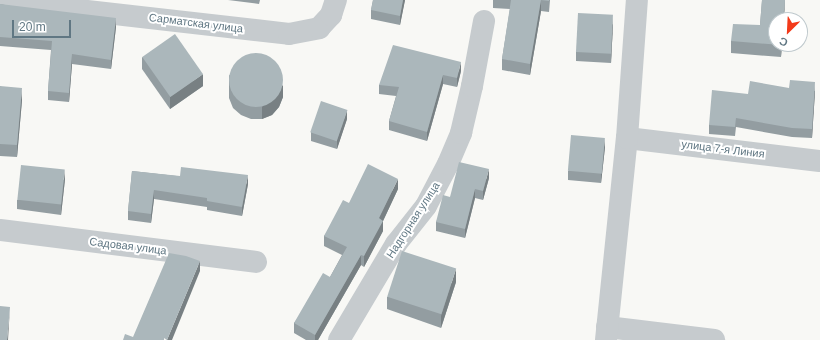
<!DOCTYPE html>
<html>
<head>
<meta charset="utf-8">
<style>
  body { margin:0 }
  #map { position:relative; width:820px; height:340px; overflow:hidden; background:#f8f8f5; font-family:Helvetica,sans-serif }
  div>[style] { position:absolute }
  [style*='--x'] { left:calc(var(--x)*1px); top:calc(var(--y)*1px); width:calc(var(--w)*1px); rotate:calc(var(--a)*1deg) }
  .minor>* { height:22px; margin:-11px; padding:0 11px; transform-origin:11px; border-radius:11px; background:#c6cbce }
  .wall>* { inset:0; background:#939da1 }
  .shaded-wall>* { inset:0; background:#788083 }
  .building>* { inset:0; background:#abb7bb; transform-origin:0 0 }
  .round { border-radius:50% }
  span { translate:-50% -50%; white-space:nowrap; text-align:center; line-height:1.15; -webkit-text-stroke:4px #fff; paint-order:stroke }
  .street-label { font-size:11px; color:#607783 }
  .north { position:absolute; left:768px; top:12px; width:40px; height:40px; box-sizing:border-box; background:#fff; border:1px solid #bfc9cd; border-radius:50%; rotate:204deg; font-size:11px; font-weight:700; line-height:16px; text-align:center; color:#607783 }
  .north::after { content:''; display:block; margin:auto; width:14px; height:18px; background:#f33a1a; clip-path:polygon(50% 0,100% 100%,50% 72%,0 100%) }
  .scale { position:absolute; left:12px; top:20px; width:59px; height:18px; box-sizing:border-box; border:2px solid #607783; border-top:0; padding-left:5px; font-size:12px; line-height:14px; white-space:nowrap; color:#607783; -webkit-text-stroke:3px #fff; paint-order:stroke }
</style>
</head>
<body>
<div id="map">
  <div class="minor">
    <div style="--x:0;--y:1;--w:291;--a:6.5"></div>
    <div style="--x:289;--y:34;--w:31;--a:-11"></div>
    <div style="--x:319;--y:28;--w:18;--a:-47"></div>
    <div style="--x:331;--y:15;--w:16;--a:-72"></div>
    <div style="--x:627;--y:138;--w:194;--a:6.8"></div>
    <div style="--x:0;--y:230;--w:258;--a:7.1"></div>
    <div style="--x:607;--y:327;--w:108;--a:6.9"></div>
    <div style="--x:339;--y:340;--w:112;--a:-59.3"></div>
    <div style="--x:396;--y:244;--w:48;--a:-51.7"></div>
    <div style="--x:426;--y:206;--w:47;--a:-62.4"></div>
    <div style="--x:448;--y:164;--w:34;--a:-67"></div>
    <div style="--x:461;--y:133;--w:48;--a:-76.8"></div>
    <div style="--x:472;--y:86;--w:66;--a:-79.5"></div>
    <div style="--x:606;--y:340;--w:203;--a:-84.1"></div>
    <div style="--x:627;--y:138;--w:138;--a:-85.9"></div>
  </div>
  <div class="wall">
    <div style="clip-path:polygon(228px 0,260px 0,259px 4px)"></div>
    <div style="clip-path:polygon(373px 0,405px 0,400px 25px,371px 19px,371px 10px)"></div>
    <div style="clip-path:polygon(493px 0,550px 0,549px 12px,541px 11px,530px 75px,502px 70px,502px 59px,510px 9px,493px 8px)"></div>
    <div style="clip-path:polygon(762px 0,785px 0,781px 57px,731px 53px,731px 41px,760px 25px)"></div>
    <div style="clip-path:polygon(0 4px,116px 27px,111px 69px,72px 64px,69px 102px,48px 100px,48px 91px,51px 50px,0 46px)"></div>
    <div style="clip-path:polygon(613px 24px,611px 63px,576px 61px,576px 52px)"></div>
    <div style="clip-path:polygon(142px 57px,203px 86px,170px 109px,142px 69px)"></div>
    <div style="clip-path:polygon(461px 71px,457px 87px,443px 84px,427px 141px,389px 130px,389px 121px,396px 96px,379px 94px,379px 85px)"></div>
    <div style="clip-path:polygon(229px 75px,283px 97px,279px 107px,272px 115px,262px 119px,251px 119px,241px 115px,233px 108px,229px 98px)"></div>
    <div style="clip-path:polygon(0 86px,22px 100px,17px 157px,0 156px)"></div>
    <div style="clip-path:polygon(789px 88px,815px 91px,812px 138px,792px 137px,736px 127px,735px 136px,709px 134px,709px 125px,748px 94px)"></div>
    <div style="clip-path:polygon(347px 119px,337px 149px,311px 141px,311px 132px)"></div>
    <div style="clip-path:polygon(605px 147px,601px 183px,568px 180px,568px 171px)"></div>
    <div style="clip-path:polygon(132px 171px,248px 184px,242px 216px,207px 210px,207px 207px,154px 199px,151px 223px,128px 220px,128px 211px)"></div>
    <div style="clip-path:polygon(489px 178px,483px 200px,475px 198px,465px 238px,436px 231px,436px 222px,450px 197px)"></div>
    <div style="clip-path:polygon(65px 179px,61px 215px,17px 209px,17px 200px)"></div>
    <div style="clip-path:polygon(398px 189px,383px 221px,383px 231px,364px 267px,361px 265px,318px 340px,306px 340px,294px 333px,294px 323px,330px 277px,342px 255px,324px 246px,324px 236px,349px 203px)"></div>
    <div style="clip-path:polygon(456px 282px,441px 328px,387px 309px,387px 297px)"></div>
  </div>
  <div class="shaded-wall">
    <div style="clip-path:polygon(403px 0,405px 0,400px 25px,400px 16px)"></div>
    <div style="clip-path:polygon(541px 0,541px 11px,530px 75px,530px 64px)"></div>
    <div style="clip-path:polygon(785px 0,784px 20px,783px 20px)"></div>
    <div style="clip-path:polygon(613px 15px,613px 24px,611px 63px,611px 54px)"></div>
    <div style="clip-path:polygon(116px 18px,116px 27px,111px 69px,111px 60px)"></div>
    <div style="clip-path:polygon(781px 44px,782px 44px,781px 57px)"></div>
    <div style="clip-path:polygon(72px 54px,72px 64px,69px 102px,69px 93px)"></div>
    <div style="clip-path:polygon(461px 62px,461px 71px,457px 87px,457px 78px)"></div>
    <div style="clip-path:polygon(203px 74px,203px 86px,170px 109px,170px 97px)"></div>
    <div style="clip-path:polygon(443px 75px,443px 84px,427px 141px,427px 132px)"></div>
    <div style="clip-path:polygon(815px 82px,815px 91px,812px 138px,812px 129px)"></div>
    <div style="clip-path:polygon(283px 85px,283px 97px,279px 107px,272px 115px,262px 119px,262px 107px)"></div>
    <div style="clip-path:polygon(22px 88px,22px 100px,17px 157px,17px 145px)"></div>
    <div style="clip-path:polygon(347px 110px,347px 119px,337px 149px,337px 140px)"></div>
    <div style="clip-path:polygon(605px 138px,605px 147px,601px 183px,601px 174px)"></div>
    <div style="clip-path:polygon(489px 169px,489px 178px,483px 200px,483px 191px)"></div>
    <div style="clip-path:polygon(65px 170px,65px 179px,61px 215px,61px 206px)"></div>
    <div style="clip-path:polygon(248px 175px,248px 184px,242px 216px,242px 207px)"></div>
    <div style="clip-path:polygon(398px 179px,398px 189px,383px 221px,383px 231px,364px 267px,364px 256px,379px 218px)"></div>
    <div style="clip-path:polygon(475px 189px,475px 198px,465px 238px,465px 229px)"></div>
    <div style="clip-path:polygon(154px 190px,154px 199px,151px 223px,151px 214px)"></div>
    <div style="clip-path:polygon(361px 255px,361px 265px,318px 340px,315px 340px,315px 335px)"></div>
    <div style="clip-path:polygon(200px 261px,200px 271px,172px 340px,167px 340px)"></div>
    <div style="clip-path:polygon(456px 269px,456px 282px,441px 328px,441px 316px)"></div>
    <div style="clip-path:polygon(10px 307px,8px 340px,7px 340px)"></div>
  </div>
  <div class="building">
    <div style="clip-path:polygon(373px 0,403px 0,400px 16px,371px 10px)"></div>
    <div style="clip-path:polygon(511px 0,549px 0,549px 1px,541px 0,530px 64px,502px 59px)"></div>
    <div style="clip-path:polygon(762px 0,785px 0,783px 20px,776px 20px,776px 44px,781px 44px,781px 45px,731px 41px,733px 24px,760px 25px)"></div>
    <div style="clip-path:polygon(0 4px,116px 18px,111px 60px,72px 54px,69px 93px,48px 91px,52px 41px,0 37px)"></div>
    <div style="left:578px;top:13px;width:35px;height:39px;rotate:3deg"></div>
    <div style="left:175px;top:34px;width:49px;height:40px;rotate:55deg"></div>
    <div style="clip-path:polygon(393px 45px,461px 62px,457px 78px,443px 75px,427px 132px,389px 121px,399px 87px,379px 85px)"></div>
    <div class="round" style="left:229px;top:53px;width:54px;height:54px"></div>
    <div style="clip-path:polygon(790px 80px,815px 82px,812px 129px,792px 128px,736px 118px,735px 127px,709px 125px,712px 90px,748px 94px,750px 81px,789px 88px)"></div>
    <div style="clip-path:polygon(0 86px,22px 88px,17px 145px,0 144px)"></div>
    <div style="left:321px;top:101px;width:28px;height:33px;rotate:19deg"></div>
    <div style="left:571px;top:135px;width:34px;height:36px;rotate:5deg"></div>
    <div style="clip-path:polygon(459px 162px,489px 169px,483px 191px,475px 189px,465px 229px,436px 222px,443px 195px,450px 197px)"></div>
    <div style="clip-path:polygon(368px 164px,398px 179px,379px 218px,383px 221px,364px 256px,361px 255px,315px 335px,294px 323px,323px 273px,330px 277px,347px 247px,324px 236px,343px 200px,349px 203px)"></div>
    <div style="left:21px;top:165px;width:44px;height:35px;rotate:6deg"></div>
    <div style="clip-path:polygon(181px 167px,248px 175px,242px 207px,207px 201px,207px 198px,154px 190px,151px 214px,128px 211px,132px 171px,180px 176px)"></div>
    <div style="left:402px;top:251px;width:57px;height:48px;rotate:18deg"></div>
    <div style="clip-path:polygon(169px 253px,186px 256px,200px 261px,167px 340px,164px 338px,164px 340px,123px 340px,125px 334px,133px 337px)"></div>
    <div style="clip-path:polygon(0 306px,10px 307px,7px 340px,0 340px)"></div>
  </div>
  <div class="street-label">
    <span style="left:196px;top:23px;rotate:7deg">Сарматская улица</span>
    <span style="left:723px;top:149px;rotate:7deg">улица 7-я Линия</span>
    <span style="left:413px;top:220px;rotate:-57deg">Надгорная улица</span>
    <span style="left:128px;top:246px;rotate:7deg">Садовая улица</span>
  </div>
  <div class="north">С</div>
  <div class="scale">20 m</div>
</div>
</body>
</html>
